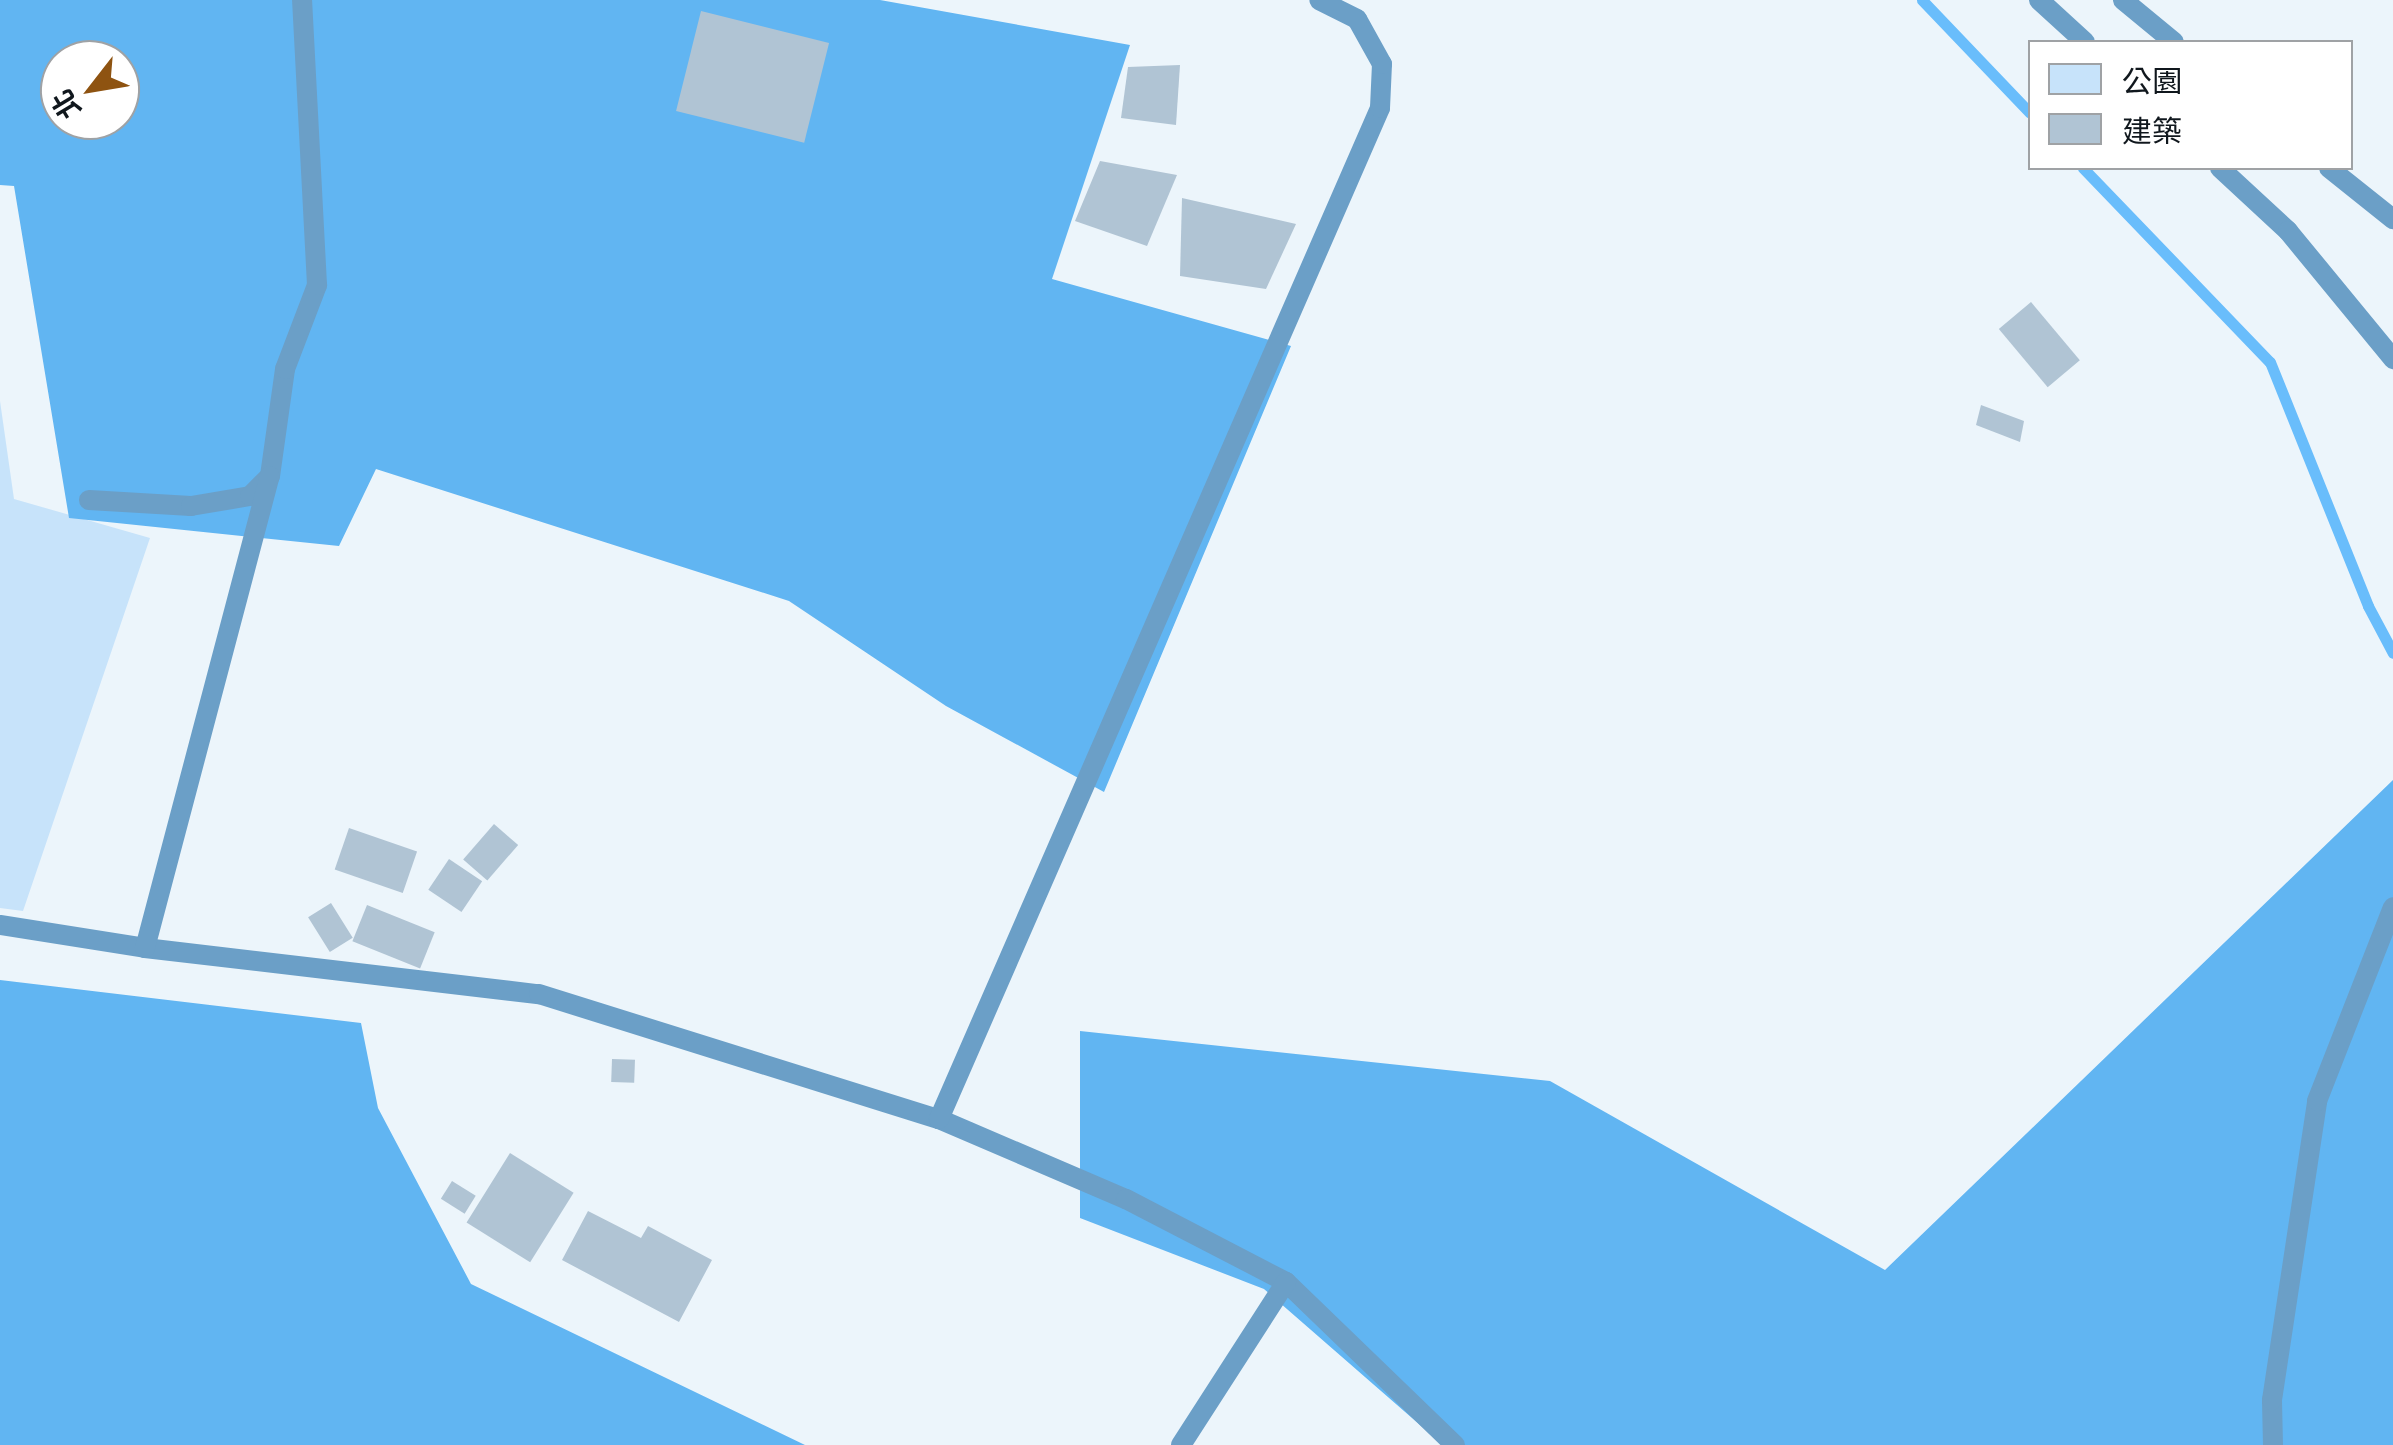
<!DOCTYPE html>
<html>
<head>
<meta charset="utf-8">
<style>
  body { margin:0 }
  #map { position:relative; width:2393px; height:1445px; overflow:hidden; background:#ecf5fb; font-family:Mulish,"Noto Sans TC",sans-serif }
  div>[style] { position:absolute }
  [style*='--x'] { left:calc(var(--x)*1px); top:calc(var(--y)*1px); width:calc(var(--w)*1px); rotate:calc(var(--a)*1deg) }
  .green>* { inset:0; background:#c7e3fa }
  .forest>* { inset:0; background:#61b5f2 }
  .stream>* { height:11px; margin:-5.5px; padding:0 5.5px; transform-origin:5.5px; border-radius:5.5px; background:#69bdfb }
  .building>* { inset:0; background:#b0c4d4; transform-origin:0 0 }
  .lane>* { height:20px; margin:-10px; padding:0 10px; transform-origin:10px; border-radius:10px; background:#6b9fc7 }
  span { translate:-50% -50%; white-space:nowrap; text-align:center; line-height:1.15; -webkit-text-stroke:10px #fff; paint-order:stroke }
  .legend { position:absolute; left:2028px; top:40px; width:325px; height:130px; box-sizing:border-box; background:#fff; border:2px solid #9fa2a5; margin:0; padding:12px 18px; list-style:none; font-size:30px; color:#10171d }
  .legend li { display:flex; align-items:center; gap:20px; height:50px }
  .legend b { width:50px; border:2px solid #9fa2a5 }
  .north { position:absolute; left:40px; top:40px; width:100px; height:100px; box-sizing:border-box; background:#fff; border:2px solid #9fa2a5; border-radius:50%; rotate:239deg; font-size:28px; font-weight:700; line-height:40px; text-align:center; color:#10171d }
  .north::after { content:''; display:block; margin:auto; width:35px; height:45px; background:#8e5311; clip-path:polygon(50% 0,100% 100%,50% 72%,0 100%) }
</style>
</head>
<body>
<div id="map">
  <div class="green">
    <div style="clip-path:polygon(0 401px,14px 499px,150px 538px,23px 911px,0 908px)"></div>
  </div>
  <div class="forest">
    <div style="clip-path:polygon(evenodd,0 0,880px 0,1130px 45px,1052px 279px,1291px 346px,1104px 792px,946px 706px,789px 601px,376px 469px,339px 546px,69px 518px,14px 186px,0 185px,0 0,60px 60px,120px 60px,120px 120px,60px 120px,60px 60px)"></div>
    <div style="clip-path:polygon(2393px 780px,2393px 1445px,1443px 1445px,1264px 1289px,1080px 1218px,1080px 1031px,1550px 1081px,1885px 1270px)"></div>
    <div style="clip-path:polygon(0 980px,361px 1023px,378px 1108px,471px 1284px,805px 1445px,0 1445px)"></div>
  </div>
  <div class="stream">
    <div style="--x:1922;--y:0;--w:156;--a:46.3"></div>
    <div style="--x:2083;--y:168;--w:269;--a:46.1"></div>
    <div style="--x:2270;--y:362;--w:263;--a:68.1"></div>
    <div style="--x:2368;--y:606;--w:53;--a:62"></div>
  </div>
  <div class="building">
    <div style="left:701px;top:11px;width:132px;height:103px;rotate:14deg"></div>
    <div style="clip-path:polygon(1180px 65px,1176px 125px,1121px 118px,1128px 67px)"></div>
    <div style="clip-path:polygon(1100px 161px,1177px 175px,1147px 246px,1075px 221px)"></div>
    <div style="clip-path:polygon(1182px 198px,1296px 224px,1266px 289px,1180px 276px)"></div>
    <div style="left:2031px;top:302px;width:76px;height:42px;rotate:50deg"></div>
    <div style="clip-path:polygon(1981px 405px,2024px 421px,2020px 442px,1976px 425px)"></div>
    <div style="left:494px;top:824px;width:32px;height:47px;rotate:41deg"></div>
    <div style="left:349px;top:828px;width:72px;height:44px;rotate:19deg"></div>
    <div style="left:449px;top:859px;width:40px;height:37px;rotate:34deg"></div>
    <div style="left:331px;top:903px;width:41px;height:27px;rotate:58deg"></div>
    <div style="left:367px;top:905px;width:73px;height:39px;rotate:22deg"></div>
    <div style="left:612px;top:1059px;width:23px;height:23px;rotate:2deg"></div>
    <div style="left:510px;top:1153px;width:75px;height:82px;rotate:32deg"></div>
    <div style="left:452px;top:1181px;width:28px;height:21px;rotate:32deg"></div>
    <div style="clip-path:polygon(588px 1211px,641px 1238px,648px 1226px,712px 1260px,679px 1322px,562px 1260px)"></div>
  </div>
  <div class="lane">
    <div style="--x:2039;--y:0;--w:62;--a:42.4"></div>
    <div style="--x:2123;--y:0;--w:66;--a:39.5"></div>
    <div style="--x:2220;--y:168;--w:93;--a:42.8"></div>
    <div style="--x:2288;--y:231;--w:166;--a:50.6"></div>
    <div style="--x:2329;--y:168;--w:82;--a:38.6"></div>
    <div style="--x:89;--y:500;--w:102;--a:3.4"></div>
    <div style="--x:191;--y:506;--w:60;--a:-9.6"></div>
    <div style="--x:250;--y:496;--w:28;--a:-45"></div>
    <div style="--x:270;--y:476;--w:108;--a:-82"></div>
    <div style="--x:285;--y:369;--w:90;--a:-69.1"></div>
    <div style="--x:317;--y:285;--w:285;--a:-93"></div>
    <div style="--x:0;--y:925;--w:147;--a:9"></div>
    <div style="--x:145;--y:948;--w:397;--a:6.7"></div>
    <div style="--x:539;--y:994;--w:419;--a:17.4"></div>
    <div style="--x:939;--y:1119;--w:203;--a:23.2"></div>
    <div style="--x:1126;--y:1199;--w:180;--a:27.4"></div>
    <div style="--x:1286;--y:1282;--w:235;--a:44"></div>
    <div style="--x:145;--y:948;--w:488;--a:-75.2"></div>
    <div style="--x:939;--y:1119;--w:1103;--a:-66.43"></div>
    <div style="--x:1380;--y:108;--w:44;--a:-87.4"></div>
    <div style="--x:1382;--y:64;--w:51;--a:-119.1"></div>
    <div style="--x:1357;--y:19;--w:42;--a:-153.4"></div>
    <div style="--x:1181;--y:1445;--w:194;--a:-57.2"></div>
    <div style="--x:2273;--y:1445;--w:45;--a:-91.3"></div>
    <div style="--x:2272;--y:1400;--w:302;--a:-81.4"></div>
    <div style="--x:2317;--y:1101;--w:208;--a:-68.6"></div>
  </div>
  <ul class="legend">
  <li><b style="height:28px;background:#c7e3fa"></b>公園</li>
  <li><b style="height:28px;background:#b0c4d4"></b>建築</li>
  </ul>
  <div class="north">北</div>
</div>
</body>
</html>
